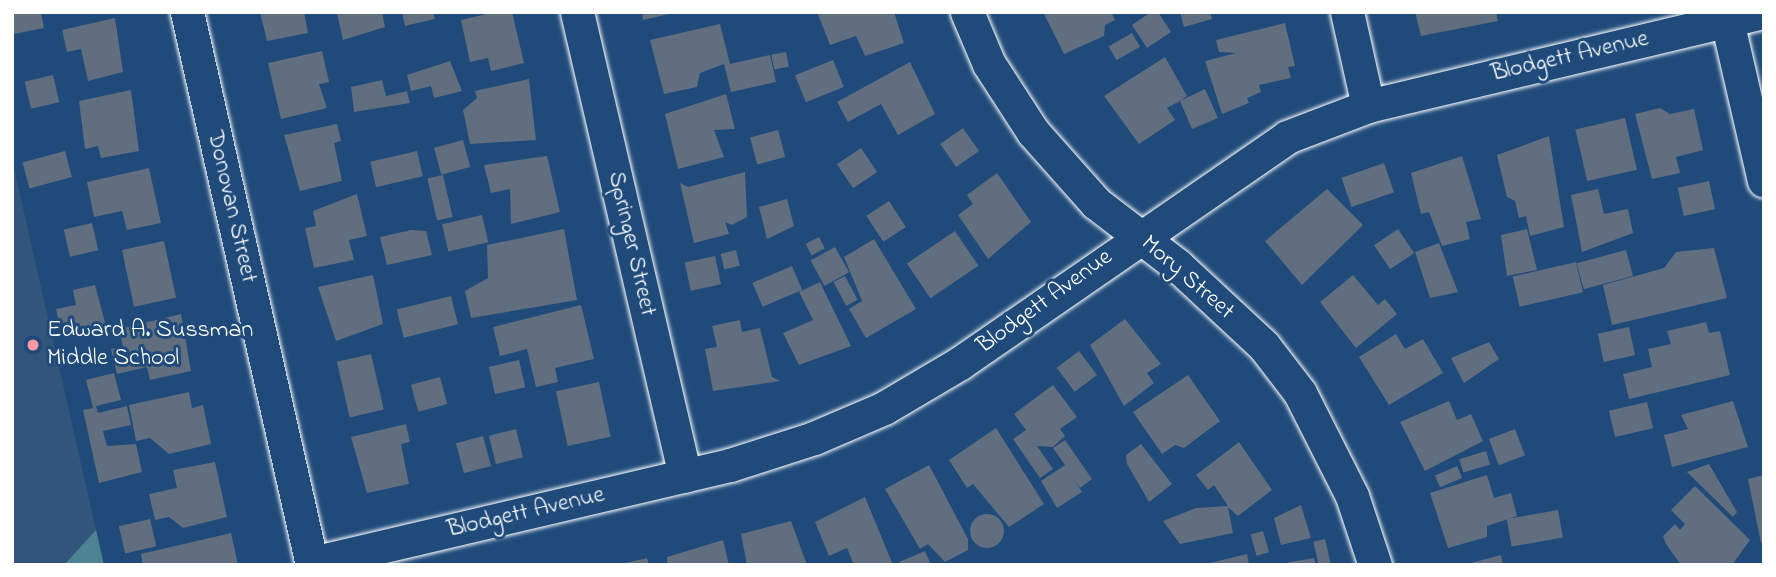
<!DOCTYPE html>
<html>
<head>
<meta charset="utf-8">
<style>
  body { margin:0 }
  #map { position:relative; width:1776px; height:577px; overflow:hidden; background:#1f4a7a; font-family:"Indie Flower",sans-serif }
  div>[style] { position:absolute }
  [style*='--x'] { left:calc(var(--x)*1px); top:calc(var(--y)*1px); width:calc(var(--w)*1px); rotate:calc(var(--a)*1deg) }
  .built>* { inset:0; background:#32557c }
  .green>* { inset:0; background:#4e8391 }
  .building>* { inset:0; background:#606e7f; transform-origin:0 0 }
  .round { border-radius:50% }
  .roads { filter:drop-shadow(0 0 2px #fff) drop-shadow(0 0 2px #fff) }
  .street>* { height:33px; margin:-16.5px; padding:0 16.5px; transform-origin:16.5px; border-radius:16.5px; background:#1f4a7a }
  .dots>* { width:19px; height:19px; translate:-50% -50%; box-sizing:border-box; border:4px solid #1f4a7a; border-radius:50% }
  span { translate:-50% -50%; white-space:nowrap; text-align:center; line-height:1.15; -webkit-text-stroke:6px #1f4a7a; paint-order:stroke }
  .street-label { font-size:24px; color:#fff }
  .poi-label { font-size:24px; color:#fff }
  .left { translate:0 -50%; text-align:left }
  .frame { position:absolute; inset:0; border:14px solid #fff; pointer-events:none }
</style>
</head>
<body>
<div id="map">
  <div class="built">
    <div style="clip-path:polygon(12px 159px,104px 565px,12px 565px)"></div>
  </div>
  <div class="green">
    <div style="clip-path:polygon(96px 530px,104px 565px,64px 565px)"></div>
  </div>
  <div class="building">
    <div style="clip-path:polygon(12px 12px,41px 12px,44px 28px,14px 34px)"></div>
    <div style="clip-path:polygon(260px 12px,304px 12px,308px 33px,267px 41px)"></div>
    <div style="clip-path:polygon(382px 12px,385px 27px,343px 40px,337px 13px)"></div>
    <div style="clip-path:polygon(402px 12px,433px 12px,435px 19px,405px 26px)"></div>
    <div style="clip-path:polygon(495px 12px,512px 12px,524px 63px,491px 71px,488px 58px,470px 62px,461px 20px)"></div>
    <div style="clip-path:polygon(642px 12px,674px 12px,674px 13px,643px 20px)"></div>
    <div style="clip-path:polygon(817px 12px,894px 12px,904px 43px,865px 56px,856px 36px,830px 45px)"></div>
    <div style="clip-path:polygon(1043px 12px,1111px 12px,1115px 20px,1105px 25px,1104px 36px,1064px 54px)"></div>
    <div style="clip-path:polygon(1151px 12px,1158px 12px,1171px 32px,1147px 48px,1132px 25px)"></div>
    <div style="clip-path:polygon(1180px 12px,1210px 12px,1212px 19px,1184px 27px)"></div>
    <div style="clip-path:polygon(1415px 12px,1496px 12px,1498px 21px,1421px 36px)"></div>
    <div style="clip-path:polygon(115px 18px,123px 72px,88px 81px,81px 49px,67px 52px,62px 30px)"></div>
    <div style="clip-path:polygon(1285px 23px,1295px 66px,1288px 67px,1291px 78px,1259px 85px,1261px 92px,1247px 98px,1249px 103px,1222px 114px,1205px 61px,1236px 53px,1219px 52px,1216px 40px)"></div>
    <div style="clip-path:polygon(720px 24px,730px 64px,770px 55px,776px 82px,731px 92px,724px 64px,700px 73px,697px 87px,664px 94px,650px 40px)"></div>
    <div style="left:1132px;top:33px;width:16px;height:27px;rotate:60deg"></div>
    <div style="clip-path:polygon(322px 51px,329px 82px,319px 84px,327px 108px,281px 119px,268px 63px)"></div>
    <div style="left:786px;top:52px;width:15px;height:15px;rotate:79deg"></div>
    <div style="clip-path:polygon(1165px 57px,1187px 96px,1180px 101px,1205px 89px,1218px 118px,1192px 129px,1180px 101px,1167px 108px,1175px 120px,1139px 144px,1104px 96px)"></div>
    <div style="left:833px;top:60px;width:29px;height:41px;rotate:68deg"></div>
    <div style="clip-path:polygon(450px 61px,462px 91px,434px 98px,431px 86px,411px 91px,407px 75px)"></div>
    <div style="clip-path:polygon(910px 62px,935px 114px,898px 135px,881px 104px,848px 122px,837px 102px)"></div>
    <div style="left:53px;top:75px;width:28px;height:29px;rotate:77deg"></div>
    <div style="clip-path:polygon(529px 79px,536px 140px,470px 144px,463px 110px,477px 98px,475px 91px)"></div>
    <div style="clip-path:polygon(382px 80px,386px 96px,407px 91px,410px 103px,354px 112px,351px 87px)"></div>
    <div style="clip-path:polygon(131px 90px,139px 151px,101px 158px,98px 146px,85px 149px,79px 101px)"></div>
    <div style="clip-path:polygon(726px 94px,735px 129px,714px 130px,724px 157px,678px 169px,665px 114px)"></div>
    <div style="clip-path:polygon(1660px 108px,1670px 114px,1694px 109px,1703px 150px,1676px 157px,1680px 173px,1652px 179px,1635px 114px)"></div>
    <div style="left:1625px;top:118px;width:53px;height:51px;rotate:77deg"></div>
    <div style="clip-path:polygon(337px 124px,341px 141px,334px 143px,342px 181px,300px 191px,284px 135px)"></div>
    <div style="left:963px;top:128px;width:28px;height:28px;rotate:55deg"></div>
    <div style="left:778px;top:130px;width:28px;height:29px;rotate:75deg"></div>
    <div style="clip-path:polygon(1549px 136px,1564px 227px,1530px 236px,1526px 216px,1519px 218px,1515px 201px,1507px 197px,1497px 155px)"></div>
    <div style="left:463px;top:140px;width:28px;height:30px;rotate:75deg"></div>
    <div style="left:861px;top:148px;width:29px;height:29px;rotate:56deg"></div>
    <div style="left:65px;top:151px;width:27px;height:44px;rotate:75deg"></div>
    <div style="left:417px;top:151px;width:26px;height:48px;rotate:77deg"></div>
    <div style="clip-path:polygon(547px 156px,560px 212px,511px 224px,510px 189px,491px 193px,484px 165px)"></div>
    <div style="clip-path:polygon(1462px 156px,1481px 219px,1466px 222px,1470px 239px,1442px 246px,1429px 212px,1421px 214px,1411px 173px)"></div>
    <div style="left:1384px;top:163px;width:31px;height:45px;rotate:71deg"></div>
    <div style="clip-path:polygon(149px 168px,161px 223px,127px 230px,122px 211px,94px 217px,87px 182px)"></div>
    <div style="clip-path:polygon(745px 172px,747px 217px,732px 225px,725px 222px,729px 234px,694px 243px,680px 183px,688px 187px)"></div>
    <div style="clip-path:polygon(997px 173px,1031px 222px,988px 259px,958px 215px,973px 204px,967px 195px)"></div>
    <div style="left:443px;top:175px;width:43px;height:16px;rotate:77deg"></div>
    <div style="left:1709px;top:181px;width:29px;height:32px;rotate:78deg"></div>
    <div style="clip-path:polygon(1327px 189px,1363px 225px,1302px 285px,1265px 241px)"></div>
    <div style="clip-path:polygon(1598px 189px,1604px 214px,1628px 209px,1633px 233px,1582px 252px,1571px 195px)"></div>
    <div style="clip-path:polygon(357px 194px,367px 236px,349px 240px,354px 260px,314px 268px,305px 228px,316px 226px,313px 211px)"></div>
    <div style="clip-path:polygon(787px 199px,794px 226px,767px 239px,759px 207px)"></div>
    <div style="left:889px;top:201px;width:31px;height:27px;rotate:57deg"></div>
    <div style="left:482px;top:215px;width:28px;height:41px;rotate:77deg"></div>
    <div style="left:92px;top:223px;width:28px;height:29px;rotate:77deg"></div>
    <div style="clip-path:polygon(564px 229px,577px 300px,471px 318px,465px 291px,488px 278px,487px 245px)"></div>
    <div style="left:1398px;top:229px;width:29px;height:29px;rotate:56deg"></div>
    <div style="clip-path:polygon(1527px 229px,1537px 270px,1507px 276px,1501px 235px)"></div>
    <div style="clip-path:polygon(411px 230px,426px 231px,432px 255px,387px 265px,380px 237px)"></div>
    <div style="left:955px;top:231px;width:42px;height:58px;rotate:56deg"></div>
    <div style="left:819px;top:237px;width:13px;height:15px;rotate:63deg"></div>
    <div style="clip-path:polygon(874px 239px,916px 309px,866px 338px,849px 309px,862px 301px,844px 257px)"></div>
    <div style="left:164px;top:241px;width:58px;height:43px;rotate:78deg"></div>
    <div style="clip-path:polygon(1439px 243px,1458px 292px,1430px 298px,1415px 252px)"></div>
    <div style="left:835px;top:247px;width:29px;height:28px;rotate:61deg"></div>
    <div style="clip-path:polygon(1714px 248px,1727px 298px,1612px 325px,1603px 285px,1664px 268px,1676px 252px)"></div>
    <div style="left:736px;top:250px;width:16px;height:16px;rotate:76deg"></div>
    <div style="left:1626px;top:250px;width:27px;height:51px;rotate:75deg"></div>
    <div style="left:715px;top:256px;width:29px;height:31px;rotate:78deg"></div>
    <div style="left:1576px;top:262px;width:31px;height:65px;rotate:77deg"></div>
    <div style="left:792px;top:266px;width:26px;height:43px;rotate:67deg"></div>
    <div style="clip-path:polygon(373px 275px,383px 324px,336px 341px,318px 287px)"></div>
    <div style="clip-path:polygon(1353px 275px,1378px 305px,1385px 299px,1397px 314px,1356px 348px,1320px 302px)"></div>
    <div style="left:845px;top:276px;width:27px;height:13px;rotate:62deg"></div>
    <div style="clip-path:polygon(820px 282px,851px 346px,799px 365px,783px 333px,813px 320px,799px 292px)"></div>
    <div style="clip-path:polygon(95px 285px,106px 326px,62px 336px,56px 309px,76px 305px,73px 290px)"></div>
    <div style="left:451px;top:296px;width:29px;height:56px;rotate:76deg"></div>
    <div style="clip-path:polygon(581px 305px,594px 359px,555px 368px,558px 382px,536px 387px,527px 349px,500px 356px,493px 327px)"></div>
    <div style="clip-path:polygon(181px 314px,191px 371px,150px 380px,147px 367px,117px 374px,111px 349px,123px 346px,119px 329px)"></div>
    <div style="clip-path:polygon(1125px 319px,1161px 364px,1147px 373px,1154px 383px,1124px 406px,1090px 345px)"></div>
    <div style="clip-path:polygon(740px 320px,742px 332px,760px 328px,772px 377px,780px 381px,713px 391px,705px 349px,717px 347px,712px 326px)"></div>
    <div style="clip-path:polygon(1706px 322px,1709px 333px,1720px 331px,1730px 375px,1629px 399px,1623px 374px,1652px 367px,1648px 349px,1671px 344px,1667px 331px)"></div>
    <div style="left:1629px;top:327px;width:29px;height:32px;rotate:78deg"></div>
    <div style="clip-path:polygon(1396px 334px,1405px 349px,1423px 339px,1443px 373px,1389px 405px,1359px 357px)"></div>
    <div style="clip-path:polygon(1489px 342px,1499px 359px,1464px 383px,1451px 358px)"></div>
    <div style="left:1079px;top:351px;width:30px;height:28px;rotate:53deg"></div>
    <div style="left:371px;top:354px;width:57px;height:35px;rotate:77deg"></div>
    <div style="left:519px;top:360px;width:28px;height:31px;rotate:77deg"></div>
    <div style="clip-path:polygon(114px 373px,121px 400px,96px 406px,98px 413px,127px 406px,131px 425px,103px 431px,107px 446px,136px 444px,142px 472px,99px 483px,83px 410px,93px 408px,86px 380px)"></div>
    <div style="clip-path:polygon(1188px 375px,1220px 421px,1184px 448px,1175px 445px,1162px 454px,1133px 412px)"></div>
    <div style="left:440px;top:377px;width:28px;height:30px;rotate:75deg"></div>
    <div style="left:599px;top:382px;width:56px;height:44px;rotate:78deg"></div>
    <div style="clip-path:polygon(1053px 385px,1077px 417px,1060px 429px,1065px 436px,1053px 447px,1037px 446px,1053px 469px,1040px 478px,1013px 439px,1026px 430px,1014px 414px)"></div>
    <div style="clip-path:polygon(189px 392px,192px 408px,203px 405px,211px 444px,169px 454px,150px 438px,136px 441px,129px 405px)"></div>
    <div style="clip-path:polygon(1449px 401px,1457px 420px,1471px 414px,1483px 441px,1425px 471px,1400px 422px)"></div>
    <div style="clip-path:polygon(1733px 401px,1748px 447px,1672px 467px,1664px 435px,1688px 429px,1681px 415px)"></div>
    <div style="left:1647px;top:402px;width:27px;height:39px;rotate:77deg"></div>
    <div style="clip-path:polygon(406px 424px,410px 442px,401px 444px,409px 484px,367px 493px,351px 437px)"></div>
    <div style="clip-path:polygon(996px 428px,1044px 504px,1009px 527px,973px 484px,967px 488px,949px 460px)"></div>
    <div style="left:516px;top:429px;width:29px;height:28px;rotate:76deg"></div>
    <div style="left:1515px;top:429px;width:28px;height:28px;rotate:69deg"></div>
    <div style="left:483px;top:436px;width:31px;height:28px;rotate:75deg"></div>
    <div style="clip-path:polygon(1065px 440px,1092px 479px,1080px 488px,1073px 478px,1082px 492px,1057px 508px,1041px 481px,1065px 465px,1053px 448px)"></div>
    <div style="clip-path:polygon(1239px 442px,1272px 490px,1238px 516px,1228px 507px,1233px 533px,1180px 544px,1163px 521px,1196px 508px,1228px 506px,1214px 485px,1208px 490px,1196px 475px)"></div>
    <div style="clip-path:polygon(1141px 444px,1172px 484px,1149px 502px,1127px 464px,1126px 455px)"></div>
    <div style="left:1486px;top:451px;width:14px;height:28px;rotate:73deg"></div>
    <div style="clip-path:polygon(215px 462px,227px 517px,183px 528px,169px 517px,155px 520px,149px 494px,177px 488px,173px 470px)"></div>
    <div style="clip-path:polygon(1709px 464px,1737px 512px,1733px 517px,1687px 472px)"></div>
    <div style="clip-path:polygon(929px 465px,968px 539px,968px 550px,945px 562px,928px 544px,920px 549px,885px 489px)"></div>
    <div style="left:1457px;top:466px;width:13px;height:24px;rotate:67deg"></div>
    <div style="clip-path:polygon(1487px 475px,1494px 498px,1511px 493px,1517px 516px,1487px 526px,1487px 537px,1448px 548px,1430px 493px)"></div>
    <div style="clip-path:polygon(1764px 475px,1764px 542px,1761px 543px,1748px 479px)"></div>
    <div style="clip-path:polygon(1695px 486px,1750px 540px,1732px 565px,1681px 565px,1666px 544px,1663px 536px,1675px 524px,1680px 530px,1685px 524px,1671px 510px)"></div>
    <div style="clip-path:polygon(865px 497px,893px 565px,854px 565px,847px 548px,829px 556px,815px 522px)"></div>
    <div style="clip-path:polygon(1301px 505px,1311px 538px,1281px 545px,1274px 518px)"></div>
    <div style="left:1558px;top:510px;width:28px;height:52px;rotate:80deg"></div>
    <div class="round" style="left:970px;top:514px;width:34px;height:34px"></div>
    <div style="left:150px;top:519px;width:28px;height:32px;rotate:77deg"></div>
    <div style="clip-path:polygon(791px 521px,807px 565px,747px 565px,741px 534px)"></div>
    <div style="left:1263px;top:531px;width:22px;height:13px;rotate:74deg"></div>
    <div style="clip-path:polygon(231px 533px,238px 565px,143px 565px,141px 554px)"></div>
    <div style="left:1325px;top:539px;width:27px;height:12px;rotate:77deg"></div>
    <div style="clip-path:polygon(723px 540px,729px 565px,667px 565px,667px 557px)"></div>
    <div style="clip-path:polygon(925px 551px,931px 565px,900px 565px,899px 562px)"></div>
    <div style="clip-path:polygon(1247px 554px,1249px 565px,1211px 565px,1210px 563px)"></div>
    <div style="clip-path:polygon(1501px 555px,1503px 565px,1468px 565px,1467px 564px)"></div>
    <div style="clip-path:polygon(647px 558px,649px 565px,621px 565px,621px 564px)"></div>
    <div style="clip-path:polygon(1314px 558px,1316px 565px,1281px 565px,1290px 562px)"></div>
  </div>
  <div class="roads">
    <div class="street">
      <div style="--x:187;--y:12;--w:567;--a:77.26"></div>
      <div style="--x:577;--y:12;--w:476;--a:76.9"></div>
      <div style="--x:967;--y:12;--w:56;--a:67.1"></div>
      <div style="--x:989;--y:64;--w:81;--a:57.1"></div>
      <div style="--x:1033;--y:132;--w:95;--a:48.4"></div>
      <div style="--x:1096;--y:203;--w:103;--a:37.5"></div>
      <div style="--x:1178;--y:266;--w:117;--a:42.9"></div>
      <div style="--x:1264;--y:346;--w:59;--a:52.5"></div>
      <div style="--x:1300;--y:393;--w:115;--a:63.2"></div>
      <div style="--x:1352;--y:496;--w:73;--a:71.6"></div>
      <div style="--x:1347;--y:12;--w:96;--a:77.4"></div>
      <div style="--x:1725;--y:12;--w:173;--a:77"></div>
      <div style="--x:312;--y:563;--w:429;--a:-13.2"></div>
      <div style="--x:730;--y:465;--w:88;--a:-17.8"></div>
      <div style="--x:814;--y:438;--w:76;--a:-23.2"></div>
      <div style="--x:884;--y:408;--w:88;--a:-30.6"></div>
      <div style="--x:960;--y:363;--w:397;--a:-34.6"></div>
      <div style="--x:1287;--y:137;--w:87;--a:-20.9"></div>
      <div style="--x:1368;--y:106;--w:407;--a:-13.4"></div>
    </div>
  </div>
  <div class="dots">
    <div style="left:33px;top:345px;background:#ff9aa2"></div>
  </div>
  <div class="street-label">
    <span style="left:1570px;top:57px;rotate:-13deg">Blodgett Avenue</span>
    <span style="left:231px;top:207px;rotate:77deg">Donovan Street</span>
    <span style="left:631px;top:244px;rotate:77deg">Springer Street</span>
    <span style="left:1187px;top:278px;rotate:41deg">Mory Street</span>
    <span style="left:1045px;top:302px;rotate:-36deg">Blodgett Avenue</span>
    <span style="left:526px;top:513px;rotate:-13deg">Blodgett Avenue</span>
  </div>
  <div class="poi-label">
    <span class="left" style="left:47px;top:345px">Edward A. Sussman<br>Middle School</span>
  </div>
  <div class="frame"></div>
</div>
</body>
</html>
